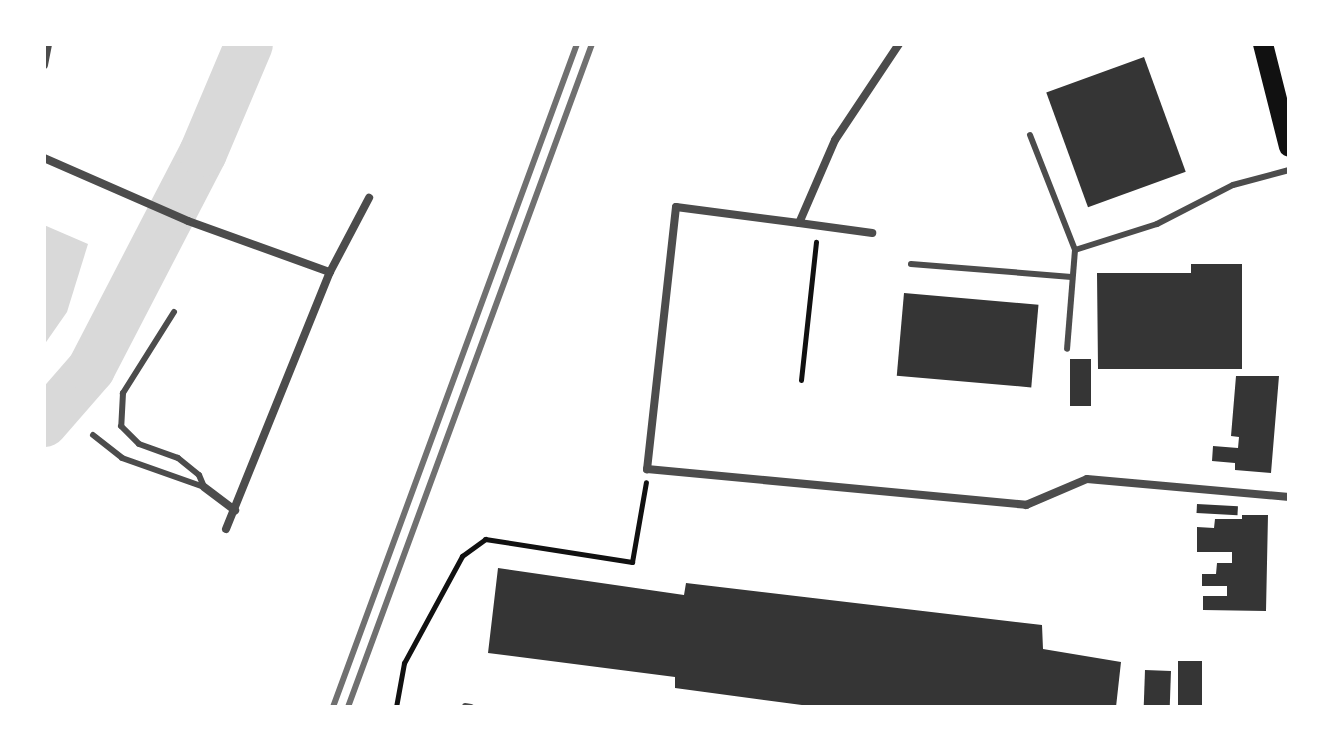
<!DOCTYPE html>
<html>
<head>
<meta charset="utf-8">
<style>
  body { margin:0 }
  #map { position:relative; width:1333px; height:751px; overflow:hidden; background:#fff; font-family:"PT Serif",serif }
  div>[style] { position:absolute }
  [style*='--x'] { left:calc(var(--x)*1px); top:calc(var(--y)*1px); width:calc(var(--w)*1px); rotate:calc(var(--a)*1deg) }
  .water>* { inset:0; background:#d9d9d9 }
  .river>* { height:48px; margin:-24px; padding:0 24px; transform-origin:24px; border-radius:24px; background:#d9d9d9 }
  .building>* { inset:0; background:#353535; transform-origin:0 0 }
  .path>* { height:5px; margin:-2.5px; padding:0 2.5px; transform-origin:2.5px; border-radius:2.5px; background:#111 }
  .service>* { height:6px; margin:-3px; padding:0 3px; transform-origin:3px; border-radius:3px; background:#4c4c4c }
  .minor>* { height:8px; margin:-4px; padding:0 4px; transform-origin:4px; border-radius:4px; background:#4c4c4c }
  .primary>* { height:20px; margin:-10px; padding:0 10px; transform-origin:10px; border-radius:10px; background:#111 }
  .rail>* { height:6px; margin:-3px; padding:0 3px; transform-origin:3px; border-radius:3px; background:#707070 }
  span { translate:-50% -50%; white-space:nowrap; text-align:center; line-height:1.15; -webkit-text-stroke:6px #fff; paint-order:stroke }
  .frame { position:absolute; inset:0; border:46px solid #fff; pointer-events:none }
</style>
</head>
<body>
<div id="map">
  <div class="water">
    <div style="clip-path:polygon(44px 225px,88px 244px,67px 312px,44px 345px)"></div>
  </div>
  <div class="river">
    <div style="--x:44;--y:423;--w:72;--a:-49"></div>
    <div style="--x:91;--y:369;--w:243;--a:-62.6"></div>
    <div style="--x:203;--y:153;--w:118;--a:-67.1"></div>
  </div>
  <div class="building">
    <div style="left:1144px;top:57px;width:122px;height:104px;rotate:70deg"></div>
    <div style="clip-path:polygon(1191px 264px,1242px 264px,1242px 369px,1098px 369px,1097px 273px,1191px 273px)"></div>
    <div style="left:904px;top:293px;width:135px;height:83px;rotate:5deg"></div>
    <div style="left:1070px;top:359px;width:21px;height:47px"></div>
    <div style="clip-path:polygon(1236px 376px,1279px 376px,1271px 473px,1235px 470px,1235px 463px,1212px 461px,1213px 446px,1238px 448px,1239px 437px,1231px 436px)"></div>
    <div style="left:1197px;top:504px;width:41px;height:9px;rotate:3deg"></div>
    <div style="clip-path:polygon(1242px 515px,1268px 515px,1266px 611px,1203px 610px,1203px 596px,1227px 596px,1227px 586px,1202px 586px,1202px 574px,1216px 574px,1217px 563px,1232px 563px,1232px 552px,1197px 552px,1197px 527px,1214px 528px,1215px 519px,1242px 519px)"></div>
    <div style="clip-path:polygon(498px 568px,684px 595px,686px 583px,1042px 625px,1043px 649px,1121px 662px,1116px 707px,817px 707px,675px 688px,675px 677px,488px 653px)"></div>
    <div style="left:1178px;top:661px;width:24px;height:46px"></div>
    <div style="left:1145px;top:670px;width:26px;height:37px;rotate:2deg"></div>
  </div>
  <div class="path">
    <div style="--x:801;--y:380;--w:139;--a:-83.8"></div>
    <div style="--x:396;--y:707;--w:45;--a:-79.7"></div>
    <div style="--x:404;--y:663;--w:122;--a:-61.5"></div>
    <div style="--x:462;--y:556;--w:29;--a:-36"></div>
    <div style="--x:485;--y:539;--w:149;--a:8.9"></div>
    <div style="--x:632;--y:562;--w:81;--a:-80.1"></div>
  </div>
  <div class="service">
    <div style="--x:1030;--y:135;--w:123;--a:68.6"></div>
    <div style="--x:1075;--y:250;--w:99;--a:94.6"></div>
    <div style="--x:1075;--y:250;--w:86;--a:-17.6"></div>
    <div style="--x:1157;--y:224;--w:85;--a:-27.2"></div>
    <div style="--x:1233;--y:185;--w:58;--a:-15"></div>
    <div style="--x:911;--y:264;--w:161;--a:4.6"></div>
    <div style="--x:174;--y:312;--w:96;--a:122.2"></div>
    <div style="--x:123;--y:393;--w:33;--a:93"></div>
    <div style="--x:121;--y:426;--w:25;--a:45"></div>
    <div style="--x:139;--y:444;--w:41;--a:19.7"></div>
    <div style="--x:178;--y:458;--w:27;--a:39"></div>
    <div style="--x:199;--y:475;--w:13;--a:67"></div>
    <div style="--x:93;--y:435;--w:37;--a:38"></div>
    <div style="--x:122;--y:458;--w:87;--a:19.5"></div>
    <div style="--x:465;--y:706;--w:6;--a:9"></div>
  </div>
  <div class="minor">
    <div style="--x:899;--y:44;--w:115;--a:123.7"></div>
    <div style="--x:835;--y:140;--w:90;--a:113.4"></div>
    <div style="--x:799;--y:223;--w:124;--a:-172.6"></div>
    <div style="--x:676;--y:207;--w:264;--a:96.3"></div>
    <div style="--x:647;--y:469;--w:381;--a:5.4"></div>
    <div style="--x:1026;--y:505;--w:66;--a:-23.1"></div>
    <div style="--x:1087;--y:479;--w:203;--a:5.1"></div>
    <div style="--x:44;--y:65;--w:21;--a:-79"></div>
    <div style="--x:44;--y:158;--w:157;--a:23.6"></div>
    <div style="--x:188;--y:221;--w:151;--a:19.8"></div>
    <div style="--x:799;--y:223;--w:74;--a:7.8"></div>
    <div style="--x:204;--y:487;--w:39;--a:37"></div>
    <div style="--x:226;--y:529;--w:277;--a:-68"></div>
    <div style="--x:330;--y:272;--w:84;--a:-62.2"></div>
  </div>
  <div class="primary">
    <div style="--x:1263;--y:44;--w:106;--a:75.8"></div>
  </div>
  <div class="rail">
    <div style="--x:333;--y:707;--w:706;--a:-69.8"></div>
    <div style="--x:348;--y:707;--w:706;--a:-69.8"></div>
  </div>
  <div class="frame"></div>
</div>
</body>
</html>
